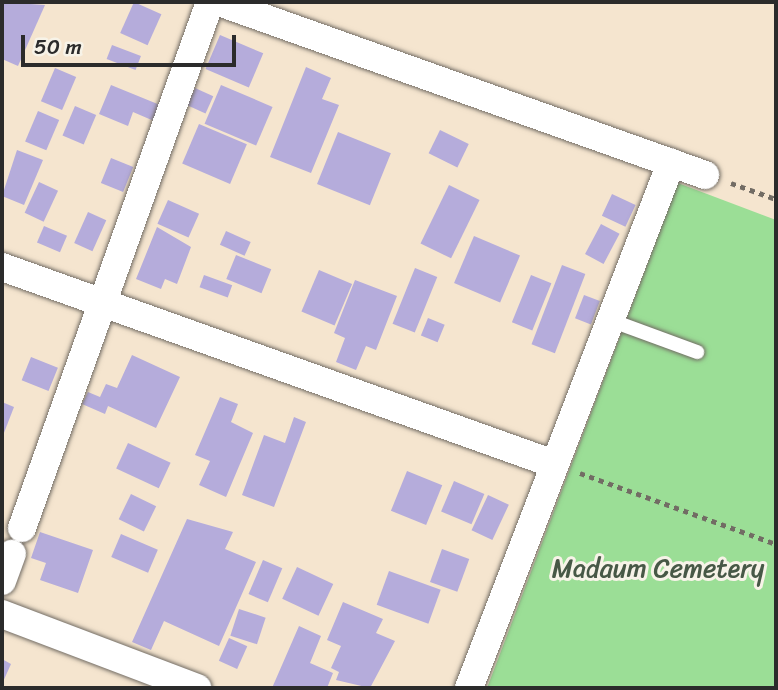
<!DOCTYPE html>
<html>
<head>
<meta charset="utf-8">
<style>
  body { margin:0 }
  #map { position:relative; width:778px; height:690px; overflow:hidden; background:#f5e5cf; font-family:Sriracha,sans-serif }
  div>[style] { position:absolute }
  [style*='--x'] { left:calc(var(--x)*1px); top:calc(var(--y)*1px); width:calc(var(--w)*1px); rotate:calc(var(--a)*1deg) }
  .green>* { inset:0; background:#9bde96 }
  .building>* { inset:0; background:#b5acdb; transform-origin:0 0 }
  .path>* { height:4.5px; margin-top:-2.25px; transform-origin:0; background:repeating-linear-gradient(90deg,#726c64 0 5px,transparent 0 10px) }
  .roads { filter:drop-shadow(0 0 2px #726c64) drop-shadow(0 0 2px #726c64) }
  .service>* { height:14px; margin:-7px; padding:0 7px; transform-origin:7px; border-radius:7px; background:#fff }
  .minor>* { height:28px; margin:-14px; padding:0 14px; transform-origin:14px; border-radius:14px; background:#fff }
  span { translate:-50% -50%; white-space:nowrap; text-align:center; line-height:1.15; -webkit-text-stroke:6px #f7f3e8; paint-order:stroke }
  .park-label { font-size:26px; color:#475846 }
  .frame { position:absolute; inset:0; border:4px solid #2b2b2b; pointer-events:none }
  .scale { position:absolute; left:21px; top:35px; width:215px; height:32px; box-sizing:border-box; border:4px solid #2b2b2b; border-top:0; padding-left:9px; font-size:21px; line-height:24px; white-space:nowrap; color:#2b2b2b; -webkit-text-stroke:5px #f7f3e8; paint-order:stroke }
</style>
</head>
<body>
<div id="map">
  <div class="green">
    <div style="clip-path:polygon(678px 183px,776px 220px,776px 688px,487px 688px)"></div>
  </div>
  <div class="building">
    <div style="clip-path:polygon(2px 2px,45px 5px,18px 66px,2px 59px)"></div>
    <div style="left:134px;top:2px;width:30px;height:34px;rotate:24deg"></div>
    <div style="left:220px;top:35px;width:47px;height:37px;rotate:23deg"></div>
    <div style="left:112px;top:45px;width:31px;height:15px;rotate:21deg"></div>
    <div style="clip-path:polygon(306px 67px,331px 78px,322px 99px,339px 105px,311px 173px,270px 157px)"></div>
    <div style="left:55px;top:68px;width:23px;height:36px;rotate:23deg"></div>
    <div style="clip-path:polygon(111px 85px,160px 105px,154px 121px,133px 112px,128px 126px,99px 114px)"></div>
    <div style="left:221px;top:85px;width:56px;height:42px;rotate:23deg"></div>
    <div style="left:195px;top:88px;width:20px;height:19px;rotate:24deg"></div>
    <div style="left:75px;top:106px;width:23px;height:32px;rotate:23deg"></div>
    <div style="left:38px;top:111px;width:23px;height:33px;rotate:23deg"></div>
    <div style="left:199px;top:124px;width:52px;height:43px;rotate:23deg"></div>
    <div style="left:440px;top:130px;width:32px;height:26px;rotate:26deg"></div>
    <div style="left:338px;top:132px;width:57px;height:56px;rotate:22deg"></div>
    <div style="clip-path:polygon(17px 150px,43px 160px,24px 205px,2px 196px)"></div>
    <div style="left:111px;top:158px;width:24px;height:27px;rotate:22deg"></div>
    <div style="left:39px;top:182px;width:21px;height:34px;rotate:25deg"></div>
    <div style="left:449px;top:185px;width:34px;height:65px;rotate:26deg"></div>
    <div style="left:612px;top:194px;width:26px;height:24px;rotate:25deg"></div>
    <div style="left:168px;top:200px;width:34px;height:26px;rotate:24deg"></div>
    <div style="left:88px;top:212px;width:20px;height:34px;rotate:24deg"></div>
    <div style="left:601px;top:224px;width:21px;height:34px;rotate:28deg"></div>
    <div style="left:44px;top:226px;width:25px;height:18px;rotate:23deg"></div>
    <div style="clip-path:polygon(157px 227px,191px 247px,177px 284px,165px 279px,161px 289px,136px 279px)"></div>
    <div style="left:226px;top:231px;width:27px;height:15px;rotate:24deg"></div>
    <div style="left:474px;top:236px;width:50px;height:51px;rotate:23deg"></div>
    <div style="left:236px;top:255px;width:38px;height:26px;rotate:22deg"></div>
    <div style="left:562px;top:265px;width:25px;height:85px;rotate:21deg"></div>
    <div style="left:415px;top:268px;width:24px;height:60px;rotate:22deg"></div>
    <div style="left:319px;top:270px;width:36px;height:45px;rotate:23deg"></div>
    <div style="left:204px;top:275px;width:30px;height:13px;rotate:20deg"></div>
    <div style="left:531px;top:275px;width:22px;height:51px;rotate:22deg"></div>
    <div style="clip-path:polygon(355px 280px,397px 296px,376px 350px,366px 346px,356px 370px,336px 362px,345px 338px,334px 333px)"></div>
    <div style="left:584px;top:295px;width:17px;height:25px;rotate:21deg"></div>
    <div style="left:428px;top:318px;width:18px;height:19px;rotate:22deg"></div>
    <div style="clip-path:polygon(132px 355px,180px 377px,156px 428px,108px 406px,105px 414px,82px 404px,88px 392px,100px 397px,106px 384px,117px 388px)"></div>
    <div style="left:31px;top:357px;width:29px;height:25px;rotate:22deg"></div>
    <div style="clip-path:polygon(220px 397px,238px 404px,231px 422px,253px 433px,226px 497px,199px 485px,210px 461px,195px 455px)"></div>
    <div style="clip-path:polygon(2px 402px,14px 407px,2px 438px)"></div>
    <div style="clip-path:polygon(294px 417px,306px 422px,274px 507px,242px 495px,264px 435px,285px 443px)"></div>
    <div style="left:128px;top:443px;width:47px;height:28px;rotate:25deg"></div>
    <div style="left:407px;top:471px;width:38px;height:43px;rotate:22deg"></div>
    <div style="left:454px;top:481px;width:33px;height:33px;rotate:23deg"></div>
    <div style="left:131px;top:494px;width:28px;height:28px;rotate:26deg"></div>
    <div style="left:488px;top:495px;width:23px;height:39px;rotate:25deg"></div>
    <div style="clip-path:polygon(187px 519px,233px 532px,225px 549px,256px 562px,219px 646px,164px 621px,151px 650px,132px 642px)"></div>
    <div style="clip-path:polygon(40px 532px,93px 550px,78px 593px,40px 580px,46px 563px,31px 558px)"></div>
    <div style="left:121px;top:534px;width:40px;height:25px;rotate:23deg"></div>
    <div style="left:442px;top:549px;width:29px;height:35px;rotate:20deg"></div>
    <div style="left:263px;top:560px;width:21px;height:37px;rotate:23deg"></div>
    <div style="left:297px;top:567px;width:40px;height:35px;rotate:25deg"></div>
    <div style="left:389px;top:571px;width:55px;height:36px;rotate:20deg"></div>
    <div style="clip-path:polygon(343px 602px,383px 619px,376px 633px,395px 641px,370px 688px,336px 680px,339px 672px,331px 668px,341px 646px,327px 640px)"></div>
    <div style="left:239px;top:609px;width:28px;height:28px;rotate:18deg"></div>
    <div style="clip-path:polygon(299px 626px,321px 636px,310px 663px,333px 673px,327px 688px,272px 688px)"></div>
    <div style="left:229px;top:638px;width:20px;height:25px;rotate:24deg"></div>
    <div style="clip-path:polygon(2px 659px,11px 664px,2px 684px)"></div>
  </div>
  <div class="path">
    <div style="--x:731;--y:183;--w:48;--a:19.6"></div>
    <div style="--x:580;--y:473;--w:208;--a:19.9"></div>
  </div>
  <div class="roads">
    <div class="service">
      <div style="--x:610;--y:320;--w:93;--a:20.2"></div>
    </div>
    <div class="minor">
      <div style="--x:219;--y:2;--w:516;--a:19.59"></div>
      <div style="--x:2;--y:267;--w:586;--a:19.64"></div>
      <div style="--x:22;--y:528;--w:559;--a:-70.33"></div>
      <div style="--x:2;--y:581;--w:29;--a:-70"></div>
      <div style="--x:2;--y:614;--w:209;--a:20.8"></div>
      <div style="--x:469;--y:688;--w:563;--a:-68.96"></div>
    </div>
  </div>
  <div class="park-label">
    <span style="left:658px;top:569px">Madaum Cemetery</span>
  </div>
  <div class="frame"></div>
  <div class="scale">50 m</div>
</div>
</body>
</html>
